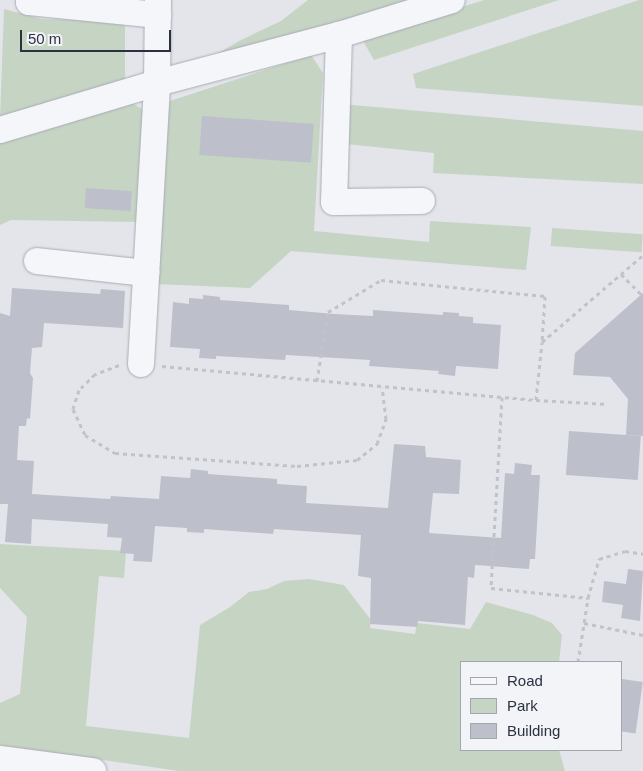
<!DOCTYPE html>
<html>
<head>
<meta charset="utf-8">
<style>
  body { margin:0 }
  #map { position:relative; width:643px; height:771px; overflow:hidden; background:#e3e5ea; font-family:Helvetica,sans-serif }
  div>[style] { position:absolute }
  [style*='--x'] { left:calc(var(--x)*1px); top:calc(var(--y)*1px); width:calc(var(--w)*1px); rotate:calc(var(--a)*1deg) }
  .green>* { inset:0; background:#c6d4c4; transform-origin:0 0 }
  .building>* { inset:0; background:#bdc0ca; transform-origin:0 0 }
  .path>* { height:3px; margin-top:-1.5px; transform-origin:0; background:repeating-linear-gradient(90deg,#c0c3c9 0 4px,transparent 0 8px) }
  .roads { filter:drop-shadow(0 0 1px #a8abb4) drop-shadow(0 0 1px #a8abb4) }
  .minor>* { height:26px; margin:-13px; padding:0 13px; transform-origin:13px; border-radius:13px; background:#f5f6f9 }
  span { translate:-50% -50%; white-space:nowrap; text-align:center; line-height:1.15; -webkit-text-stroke:4px #f2f4f7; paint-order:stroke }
  .legend { position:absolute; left:460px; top:661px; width:162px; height:90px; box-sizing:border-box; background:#f2f4f7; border:1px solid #a2a6ae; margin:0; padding:6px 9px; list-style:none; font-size:15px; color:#2b3141 }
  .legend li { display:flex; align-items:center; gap:10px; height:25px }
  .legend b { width:25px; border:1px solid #a2a6ae }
  .scale { position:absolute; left:20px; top:30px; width:151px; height:22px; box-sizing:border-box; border:2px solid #2b3141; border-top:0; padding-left:6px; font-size:15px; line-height:18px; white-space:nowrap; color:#2b3141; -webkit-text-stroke:4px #f2f4f7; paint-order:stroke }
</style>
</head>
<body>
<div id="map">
  <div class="green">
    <div style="clip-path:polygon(308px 0,411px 0,178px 76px,241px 40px,281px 21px)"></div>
    <div style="clip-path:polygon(484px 0,559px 0,374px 60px,362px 39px)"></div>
    <div style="clip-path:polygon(639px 0,643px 0,643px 106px,416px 88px,413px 74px)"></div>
    <div style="clip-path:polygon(4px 9px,42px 19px,125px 21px,125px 82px,0 119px)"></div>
    <div style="clip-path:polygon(311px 55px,323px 73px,314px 231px,429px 242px,430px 221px,531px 227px,526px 270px,291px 251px,250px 288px,155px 284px,167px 102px)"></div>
    <div style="clip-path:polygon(132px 103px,142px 109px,146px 120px,139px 222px,11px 220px,0 225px,0 140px)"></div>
    <div style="clip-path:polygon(341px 104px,643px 131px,643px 184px,433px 173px,434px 153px,346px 144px)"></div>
    <div style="left:552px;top:228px;width:91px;height:18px;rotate:4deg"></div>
    <div style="clip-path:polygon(0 544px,126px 551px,124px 578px,99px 576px,86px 726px,189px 738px,200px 625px,230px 607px,249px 592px,267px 589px,284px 581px,309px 579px,344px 585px,371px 620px,370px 628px,415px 634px,417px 623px,470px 629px,486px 602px,533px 615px,552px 623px,562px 635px,559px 662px,462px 662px,462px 750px,559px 750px,565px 771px,179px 771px,0 745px,0 703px,20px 694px,27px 617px,0 588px)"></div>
  </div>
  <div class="building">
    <div style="left:202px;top:116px;width:112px;height:39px;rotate:4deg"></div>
    <div style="left:86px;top:188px;width:46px;height:20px;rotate:4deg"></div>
    <div style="clip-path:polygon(12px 288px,100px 294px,101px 289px,125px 291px,123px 328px,44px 323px,42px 347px,32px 348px,30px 373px,33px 378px,30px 419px,27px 418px,26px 426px,19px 426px,17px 460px,34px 461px,32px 494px,110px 499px,111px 496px,159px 499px,161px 476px,190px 478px,191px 469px,208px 471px,208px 474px,277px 479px,277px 484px,307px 486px,306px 503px,388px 508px,394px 444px,425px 446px,426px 457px,461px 460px,459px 494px,433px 493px,429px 533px,501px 538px,505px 473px,514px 474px,515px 463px,532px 465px,531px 475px,540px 475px,535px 559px,530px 559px,529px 569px,475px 565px,474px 578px,468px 577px,465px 625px,418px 621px,417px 627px,370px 624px,371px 578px,358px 576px,361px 535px,274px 529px,273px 534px,204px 529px,204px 533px,187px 532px,187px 528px,155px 526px,152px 562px,133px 561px,134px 554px,120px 553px,122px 538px,107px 537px,108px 524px,32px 519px,31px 544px,5px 542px,8px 504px,0 504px,0 313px,10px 316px)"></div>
    <div style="clip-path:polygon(643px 293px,643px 436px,626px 435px,628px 399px,610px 377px,573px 375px,575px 353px)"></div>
    <div style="clip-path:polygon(203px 295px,220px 297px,220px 300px,289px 305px,289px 310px,334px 314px,373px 316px,373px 310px,443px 315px,443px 312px,459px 313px,459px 316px,473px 317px,473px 323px,501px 325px,498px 369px,456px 366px,455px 376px,438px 374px,439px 371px,369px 366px,370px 360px,286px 355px,285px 360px,216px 356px,216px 359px,199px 358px,200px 349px,170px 347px,173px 302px,189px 304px,189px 298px,203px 299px)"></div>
    <div style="left:569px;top:431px;width:72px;height:44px;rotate:4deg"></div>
    <div style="clip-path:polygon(628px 569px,643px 571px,640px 621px,621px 618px,623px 605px,602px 602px,604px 581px,626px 584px)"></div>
    <div style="left:622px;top:679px;width:21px;height:52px;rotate:8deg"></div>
  </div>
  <div class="path">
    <div style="--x:621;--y:274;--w:31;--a:45"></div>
    <div style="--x:119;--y:365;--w:26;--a:159"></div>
    <div style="--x:95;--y:374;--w:23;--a:135"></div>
    <div style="--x:79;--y:390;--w:20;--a:108"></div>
    <div style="--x:73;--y:409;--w:29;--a:65"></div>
    <div style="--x:85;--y:435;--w:35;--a:31"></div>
    <div style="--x:115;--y:453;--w:182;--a:4.1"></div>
    <div style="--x:297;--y:466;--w:60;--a:-5.7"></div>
    <div style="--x:357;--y:460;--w:26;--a:-39"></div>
    <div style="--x:377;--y:444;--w:27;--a:-70"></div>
    <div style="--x:386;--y:419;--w:32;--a:-97"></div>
    <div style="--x:162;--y:366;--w:376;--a:5.2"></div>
    <div style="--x:536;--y:400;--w:58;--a:-84.1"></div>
    <div style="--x:542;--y:342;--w:133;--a:-40.7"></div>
    <div style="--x:317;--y:381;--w:70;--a:-80.9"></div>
    <div style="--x:328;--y:312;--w:62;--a:-31.1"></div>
    <div style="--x:381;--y:280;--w:165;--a:5.6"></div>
    <div style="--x:545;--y:296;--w:46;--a:93.7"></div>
    <div style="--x:502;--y:397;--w:191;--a:93.3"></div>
    <div style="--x:491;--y:588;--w:98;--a:5.9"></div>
    <div style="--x:536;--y:400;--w:72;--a:3.2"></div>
    <div style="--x:584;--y:623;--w:60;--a:11.5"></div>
    <div style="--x:578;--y:662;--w:65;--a:-81.1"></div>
    <div style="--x:588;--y:598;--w:41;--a:-74.2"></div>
    <div style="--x:599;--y:559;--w:27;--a:-17"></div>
    <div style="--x:625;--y:551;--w:18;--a:9"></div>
  </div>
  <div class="roads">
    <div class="minor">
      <div style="--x:29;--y:0;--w:2;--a:90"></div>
      <div style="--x:29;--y:2;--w:130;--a:5.8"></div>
      <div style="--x:339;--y:35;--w:167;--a:91.7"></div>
      <div style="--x:334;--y:202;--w:88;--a:-0.7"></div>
      <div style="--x:0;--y:130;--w:164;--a:-16.7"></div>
      <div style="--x:157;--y:83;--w:188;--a:-14.8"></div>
      <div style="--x:339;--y:35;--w:118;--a:-17.2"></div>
      <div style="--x:37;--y:261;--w:110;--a:6.3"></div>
      <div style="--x:141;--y:364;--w:281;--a:-86.7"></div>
      <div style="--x:157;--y:83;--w:83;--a:-89.3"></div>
      <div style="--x:0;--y:759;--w:94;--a:7.4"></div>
    </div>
  </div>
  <ul class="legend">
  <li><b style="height:6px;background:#f5f6f9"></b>Road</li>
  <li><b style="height:14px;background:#c6d4c4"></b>Park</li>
  <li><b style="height:14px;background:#bdc0ca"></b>Building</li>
  </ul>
  <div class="scale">50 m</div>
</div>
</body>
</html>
